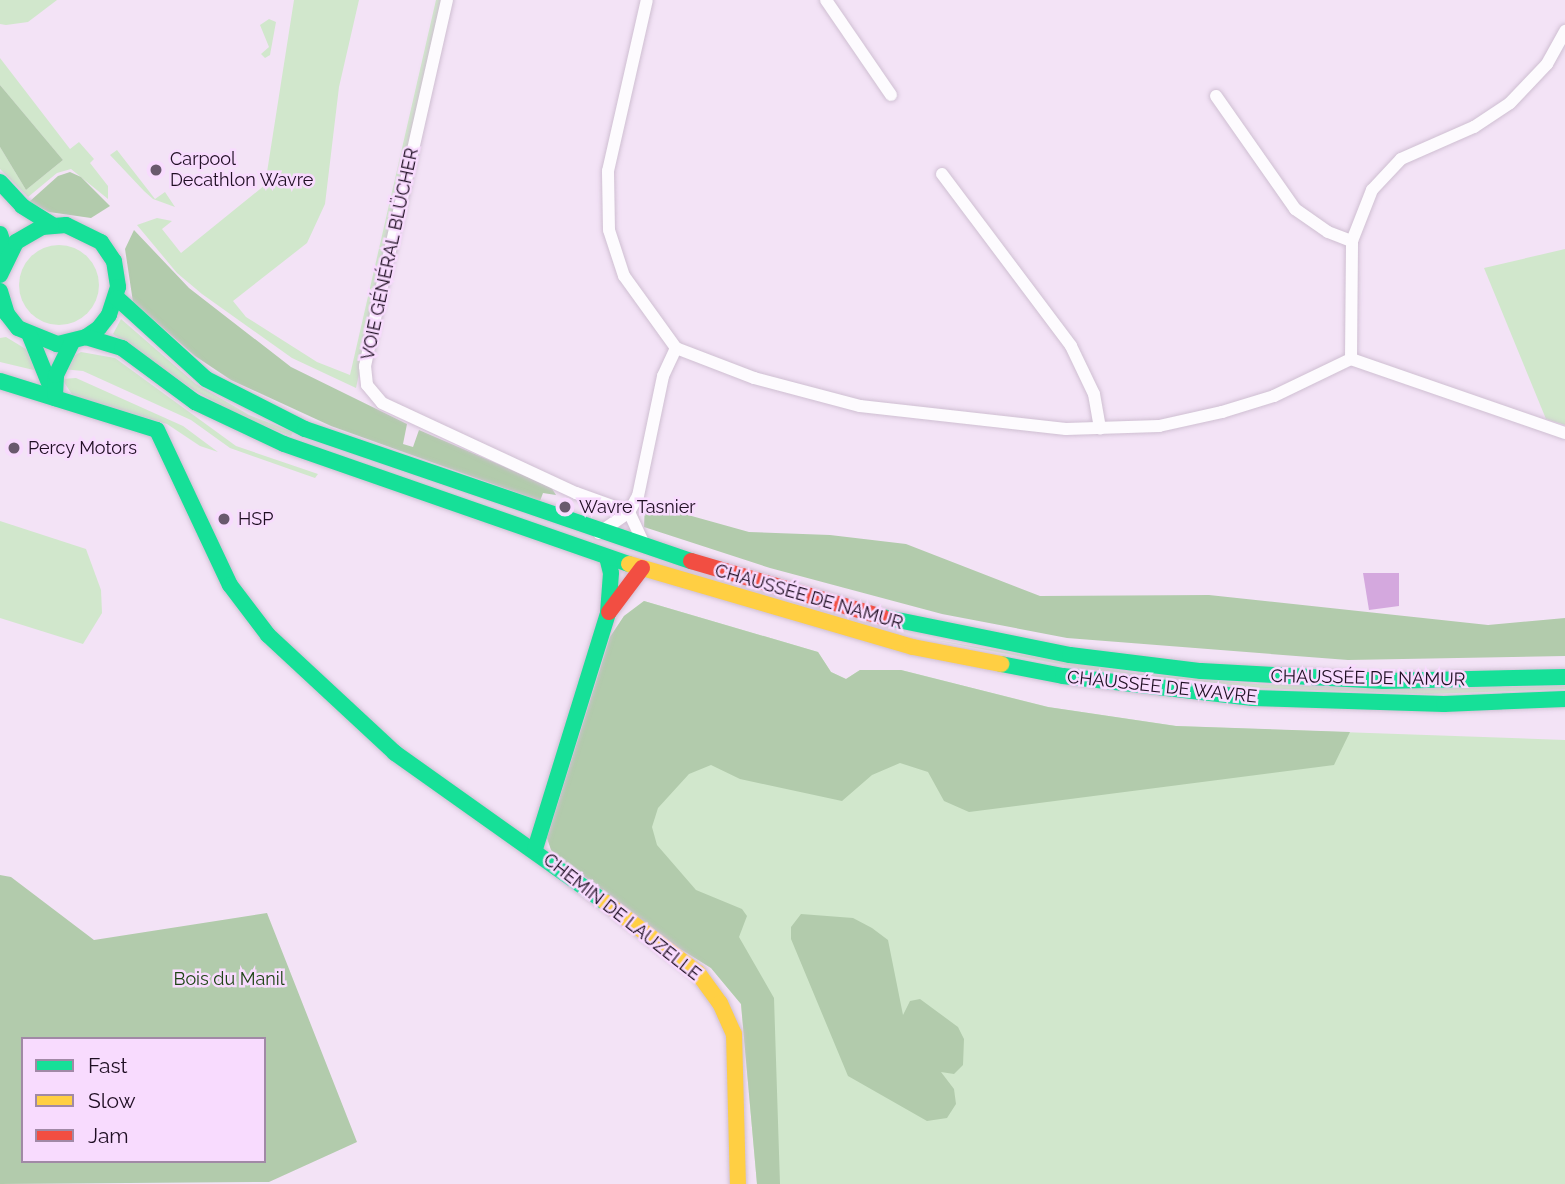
<!DOCTYPE html>
<html>
<head>
<meta charset="utf-8">
<style>
  body { margin:0 }
  #map { position:relative; width:1565px; height:1184px; overflow:hidden; background:#f3e3f6; font-family:Raleway,sans-serif }
  div>[style] { position:absolute }
  [style*='--x'] { left:calc(var(--x)*1px); top:calc(var(--y)*1px); width:calc(var(--w)*1px); rotate:calc(var(--a)*1deg) }
  .green>* { inset:0; background:#d1e7cc }
  .round { border-radius:50% }
  .forest>* { inset:0; background:#b2cbac }
  .water>* { inset:0; background:#d4a8de }
  .roads { filter:drop-shadow(0 0 2px #cfbfd2) drop-shadow(0 0 2px #cfbfd2) }
  .street>* { height:12px; margin:-6px; padding:0 6px; transform-origin:6px; border-radius:6px; background:#fdfbfe }
  .fast>* { height:16px; margin:-8px; padding:0 8px; transform-origin:8px; border-radius:8px; background:#16e098 }
  .slow>* { height:16px; margin:-8px; padding:0 8px; transform-origin:8px; border-radius:8px; background:#ffcf43 }
  .jam>* { height:16px; margin:-8px; padding:0 8px; transform-origin:8px; border-radius:8px; background:#f24e42 }
  .dots>* { width:19px; height:19px; translate:-50% -50%; box-sizing:border-box; border:4px solid #f8dbfe; border-radius:50% }
  span { translate:-50% -50%; white-space:nowrap; text-align:center; line-height:1.15; -webkit-text-stroke:5px #f8dbfe; paint-order:stroke }
  .poi-label { font-size:18px; color:#1f0e23 }
  .left { translate:0 -50%; text-align:left }
  .street-label { font-size:18px; color:#1f0e23 }
  .park-label { font-size:18px; color:#1e4515 }
  .legend { position:absolute; left:21px; top:1037px; width:245px; height:126px; box-sizing:border-box; background:#f8dbfe; border:2px solid #a189a6; margin:0; padding:9px 12px; list-style:none; font-size:21px; color:#1f0e23 }
  .legend li { display:flex; align-items:center; gap:14px; height:35px }
  .legend b { width:35px; border:2px solid #a189a6 }
</style>
</head>
<body>
<div id="map">
  <div class="green">
    <div style="clip-path:polygon(0 0,57px 0,28px 22px,6px 25px,0 24px)"></div>
    <div style="clip-path:polygon(294px 0,359px 0,339px 87px,325px 204px,307px 243px,233px 301px,246px 317px,317px 362px,350px 375px,436px 0,441px 0,356px 388px,292px 358px,202px 294px,177px 273px,137px 225px,157px 218px,172px 221px,162px 229px,181px 253px,265px 185px)"></div>
    <div style="clip-path:polygon(269px 19px,276px 22px,270px 55px,265px 58px,261px 54px,269px 47px,260px 25px)"></div>
    <div style="clip-path:polygon(0 58px,70px 149px,79px 142px,94px 159px,90px 163px,108px 186px,108px 199px,71px 169px,57px 173px,28px 197px,0 169px,0 147px,26px 190px,63px 160px,0 85px)"></div>
    <div style="clip-path:polygon(117px 150px,155px 199px,165px 192px,175px 207px,153px 199px,144px 191px,110px 155px)"></div>
    <div class="round" style="left:19px;top:245px;width:80px;height:80px"></div>
    <div style="clip-path:polygon(1565px 249px,1565px 425px,1546px 419px,1484px 268px)"></div>
    <div style="clip-path:polygon(121px 319px,196px 384px,249px 415px,293px 432px,291px 436px,246px 419px,192px 389px,113px 334px)"></div>
    <div style="clip-path:polygon(6px 337px,29px 351px,38px 371px,0 362px,0 338px)"></div>
    <div style="clip-path:polygon(81px 352px,115px 358px,236px 446px,318px 474px,315px 478px,230px 448px,191px 420px,83px 371px,62px 369px,69px 358px)"></div>
    <div style="clip-path:polygon(76px 378px,183px 426px,218px 452px,200px 446px,167px 424px,73px 396px,62px 379px)"></div>
    <div style="clip-path:polygon(0 521px,86px 549px,101px 590px,102px 613px,83px 644px,0 618px)"></div>
    <div style="clip-path:polygon(644px 601px,818px 652px,831px 672px,846px 679px,860px 670px,901px 670px,1048px 707px,1176px 726px,1565px 740px,1565px 1184px,757px 1184px,741px 1004px,711px 968px,663px 938px,551px 850px,610px 637px,624px 616px)"></div>
    <div style="clip-path:polygon(929px 639px,1133px 673px,1256px 684px,1382px 689px,1565px 686px,1565px 689px,1428px 694px,1257px 688px,1080px 668px)"></div>
  </div>
  <div class="forest">
    <div style="clip-path:polygon(0 85px,63px 160px,26px 190px,0 147px)"></div>
    <div style="clip-path:polygon(70px 172px,81px 177px,110px 206px,91px 218px,49px 212px,29px 202px,58px 176px)"></div>
    <div style="clip-path:polygon(134px 230px,189px 288px,291px 367px,407px 424px,403px 444px,413px 447px,419px 430px,551px 487px,556px 495px,543px 493px,540px 501px,331px 426px,231px 380px,195px 356px,133px 302px,125px 249px)"></div>
    <div style="clip-path:polygon(645px 503px,749px 532px,830px 535px,906px 544px,1040px 596px,1209px 595px,1488px 625px,1565px 618px,1565px 656px,1348px 660px,1067px 638px,942px 614px,770px 568px,644px 527px)"></div>
    <div style="clip-path:polygon(644px 601px,818px 652px,831px 672px,846px 679px,860px 670px,901px 670px,1048px 707px,1176px 726px,1350px 732px,1334px 765px,969px 812px,944px 801px,928px 772px,900px 763px,872px 775px,842px 801px,740px 779px,711px 765px,689px 774px,658px 808px,652px 827px,657px 845px,696px 890px,742px 909px,747px 916px,739px 937px,774px 998px,780px 1184px,757px 1184px,741px 1004px,711px 968px,663px 938px,551px 850px,547px 838px,610px 637px,624px 616px)"></div>
    <div style="clip-path:polygon(evenodd,0 875px,11px 877px,94px 940px,267px 913px,357px 1142px,269px 1182px,0 1184px,0 875px,23px 1039px,264px 1039px,264px 1161px,23px 1161px,23px 1039px)"></div>
    <div style="clip-path:polygon(801px 914px,853px 918px,872px 928px,888px 940px,903px 1015px,910px 1001px,920px 999px,958px 1027px,964px 1039px,963px 1065px,954px 1074px,941px 1072px,954px 1089px,956px 1104px,947px 1118px,927px 1121px,848px 1076px,791px 939px,791px 927px)"></div>
  </div>
  <div class="water">
    <div style="clip-path:polygon(1363px 573px,1399px 573px,1399px 606px,1369px 610px)"></div>
  </div>
  <div class="roads">
    <div class="street">
      <div style="--x:447;--y:0;--w:303;--a:102.8"></div>
      <div style="--x:380;--y:295;--w:73;--a:101.9"></div>
      <div style="--x:365;--y:366;--w:19;--a:84"></div>
      <div style="--x:367;--y:385;--w:23;--a:50"></div>
      <div style="--x:382;--y:403;--w:214;--a:24.9"></div>
      <div style="--x:576;--y:493;--w:56;--a:19.7"></div>
      <div style="--x:826;--y:0;--w:115;--a:55.6"></div>
      <div style="--x:1216;--y:96;--w:138;--a:55"></div>
      <div style="--x:1295;--y:209;--w:40;--a:34.9"></div>
      <div style="--x:1328;--y:232;--w:26;--a:21"></div>
      <div style="--x:942;--y:174;--w:215;--a:53.1"></div>
      <div style="--x:1071;--y:346;--w:53;--a:64.4"></div>
      <div style="--x:1094;--y:394;--w:35;--a:80"></div>
      <div style="--x:676;--y:348;--w:84;--a:21"></div>
      <div style="--x:754;--y:378;--w:110;--a:14.8"></div>
      <div style="--x:860;--y:406;--w:207;--a:6.4"></div>
      <div style="--x:1066;--y:429;--w:93;--a:-1.8"></div>
      <div style="--x:1159;--y:426;--w:65;--a:-12.5"></div>
      <div style="--x:1222;--y:412;--w:54;--a:-17.1"></div>
      <div style="--x:1274;--y:396;--w:85;--a:-25.7"></div>
      <div style="--x:1351;--y:359;--w:226;--a:19.1"></div>
      <div style="--x:1351;--y:359;--w:118;--a:-89.5"></div>
      <div style="--x:1352;--y:241;--w:55;--a:-68.6"></div>
      <div style="--x:1372;--y:190;--w:42;--a:-46.9"></div>
      <div style="--x:1401;--y:159;--w:80;--a:-23.7"></div>
      <div style="--x:1474;--y:127;--w:43;--a:-33.7"></div>
      <div style="--x:1510;--y:103;--w:54;--a:-46.5"></div>
      <div style="--x:1547;--y:64;--w:38;--a:-61"></div>
      <div style="--x:629;--y:512;--w:38;--a:65"></div>
      <div style="--x:599;--y:533;--w:37;--a:-35"></div>
      <div style="--x:629;--y:512;--w:18;--a:-61"></div>
      <div style="--x:638;--y:496;--w:123;--a:-78.2"></div>
      <div style="--x:663;--y:376;--w:31;--a:-65"></div>
      <div style="--x:676;--y:348;--w:89;--a:-125.8"></div>
      <div style="--x:624;--y:276;--w:48;--a:-108.1"></div>
      <div style="--x:609;--y:230;--w:59;--a:-91"></div>
      <div style="--x:608;--y:171;--w:175;--a:-77.2"></div>
    </div>
    <div class="fast">
      <div style="--x:0;--y:182;--w:33;--a:47"></div>
      <div style="--x:22;--y:206;--w:36;--a:32"></div>
      <div style="--x:0;--y:234;--w:22;--a:72"></div>
      <div style="--x:0;--y:275;--w:37;--a:-64"></div>
      <div style="--x:16;--y:242;--w:30;--a:-30"></div>
      <div style="--x:42;--y:227;--w:24;--a:-5"></div>
      <div style="--x:66;--y:225;--w:39;--a:26"></div>
      <div style="--x:101;--y:242;--w:23;--a:56"></div>
      <div style="--x:114;--y:261;--w:26;--a:81"></div>
      <div style="--x:118;--y:287;--w:29;--a:108"></div>
      <div style="--x:109;--y:315;--w:16;--a:128"></div>
      <div style="--x:99;--y:328;--w:16;--a:145"></div>
      <div style="--x:86;--y:337;--w:30;--a:166"></div>
      <div style="--x:57;--y:344;--w:42;--a:-157.7"></div>
      <div style="--x:18;--y:328;--w:18;--a:-128"></div>
      <div style="--x:7;--y:314;--w:24;--a:-107"></div>
      <div style="--x:117;--y:298;--w:120;--a:42.3"></div>
      <div style="--x:206;--y:379;--w:111;--a:26.8"></div>
      <div style="--x:305;--y:429;--w:408;--a:18.9"></div>
      <div style="--x:30;--y:336;--w:67;--a:68"></div>
      <div style="--x:86;--y:337;--w:38;--a:17"></div>
      <div style="--x:122;--y:348;--w:91;--a:36.5"></div>
      <div style="--x:195;--y:402;--w:98;--a:25.3"></div>
      <div style="--x:284;--y:444;--w:365;--a:19.2"></div>
      <div style="--x:0;--y:381;--w:164;--a:17.3"></div>
      <div style="--x:157;--y:430;--w:171;--a:64.8"></div>
      <div style="--x:230;--y:585;--w:63;--a:52.8"></div>
      <div style="--x:268;--y:635;--w:173;--a:42.9"></div>
      <div style="--x:395;--y:753;--w:257;--a:35.4"></div>
      <div style="--x:55;--y:395;--w:20;--a:-87"></div>
      <div style="--x:56;--y:375;--w:37;--a:-64"></div>
      <div style="--x:607;--y:557;--w:16;--a:76"></div>
      <div style="--x:611;--y:573;--w:40;--a:94.3"></div>
      <div style="--x:883;--y:617;--w:191;--a:11.5"></div>
      <div style="--x:1070;--y:655;--w:132;--a:7"></div>
      <div style="--x:1201;--y:671;--w:183;--a:3.1"></div>
      <div style="--x:1384;--y:681;--w:181;--a:-1.3"></div>
      <div style="--x:1001;--y:664;--w:63;--a:11"></div>
      <div style="--x:1063;--y:676;--w:191;--a:6.6"></div>
      <div style="--x:1253;--y:698;--w:191;--a:1.8"></div>
      <div style="--x:1444;--y:704;--w:121;--a:-2.4"></div>
      <div style="--x:535;--y:849;--w:247;--a:-72.8"></div>
    </div>
    <div class="slow">
      <div style="--x:629;--y:564;--w:296;--a:16.3"></div>
      <div style="--x:913;--y:647;--w:90;--a:10.9"></div>
      <div style="--x:605;--y:902;--w:117;--a:37.4"></div>
      <div style="--x:698;--y:973;--w:37;--a:54"></div>
      <div style="--x:720;--y:1003;--w:34;--a:66"></div>
      <div style="--x:734;--y:1034;--w:150;--a:88.5"></div>
    </div>
    <div class="jam">
      <div style="--x:691;--y:561;--w:200;--a:16.3"></div>
      <div style="--x:609;--y:612;--w:55;--a:-53.1"></div>
    </div>
  </div>
  <div class="dots">
    <div style="left:156px;top:170px;background:#69596d"></div>
    <div style="left:14px;top:448px;background:#69596d"></div>
    <div style="left:565px;top:507px;background:#69596d"></div>
    <div style="left:224px;top:519px;background:#69596d"></div>
  </div>
  <div class="poi-label">
    <span class="left" style="left:170px;top:170px">Carpool<br>Decathlon Wavre</span>
    <span class="left" style="left:28px;top:448px">Percy Motors</span>
    <span class="left" style="left:579px;top:507px">Wavre Tasnier</span>
    <span class="left" style="left:238px;top:519px">HSP</span>
  </div>
  <div class="street-label">
    <span style="left:390px;top:254px;rotate:-78deg">VOIE GÉNÉRAL BLÜCHER</span>
    <span style="left:809px;top:597px;rotate:16deg">CHAUSSÉE DE NAMUR</span>
    <span style="left:1368px;top:678px;rotate:1deg">CHAUSSÉE DE NAMUR</span>
    <span style="left:1162px;top:687px;rotate:6deg">CHAUSSÉE DE WAVRE</span>
    <span style="left:622px;top:917px;rotate:38deg">CHEMIN DE LAUZELLE</span>
  </div>
  <div class="park-label">
    <span style="left:229px;top:979px">Bois du Manil</span>
  </div>
  <ul class="legend">
  <li><b style="height:9px;background:#16e098"></b>Fast</li>
  <li><b style="height:9px;background:#ffcf43"></b>Slow</li>
  <li><b style="height:9px;background:#f24e42"></b>Jam</li>
  </ul>
</div>
</body>
</html>
